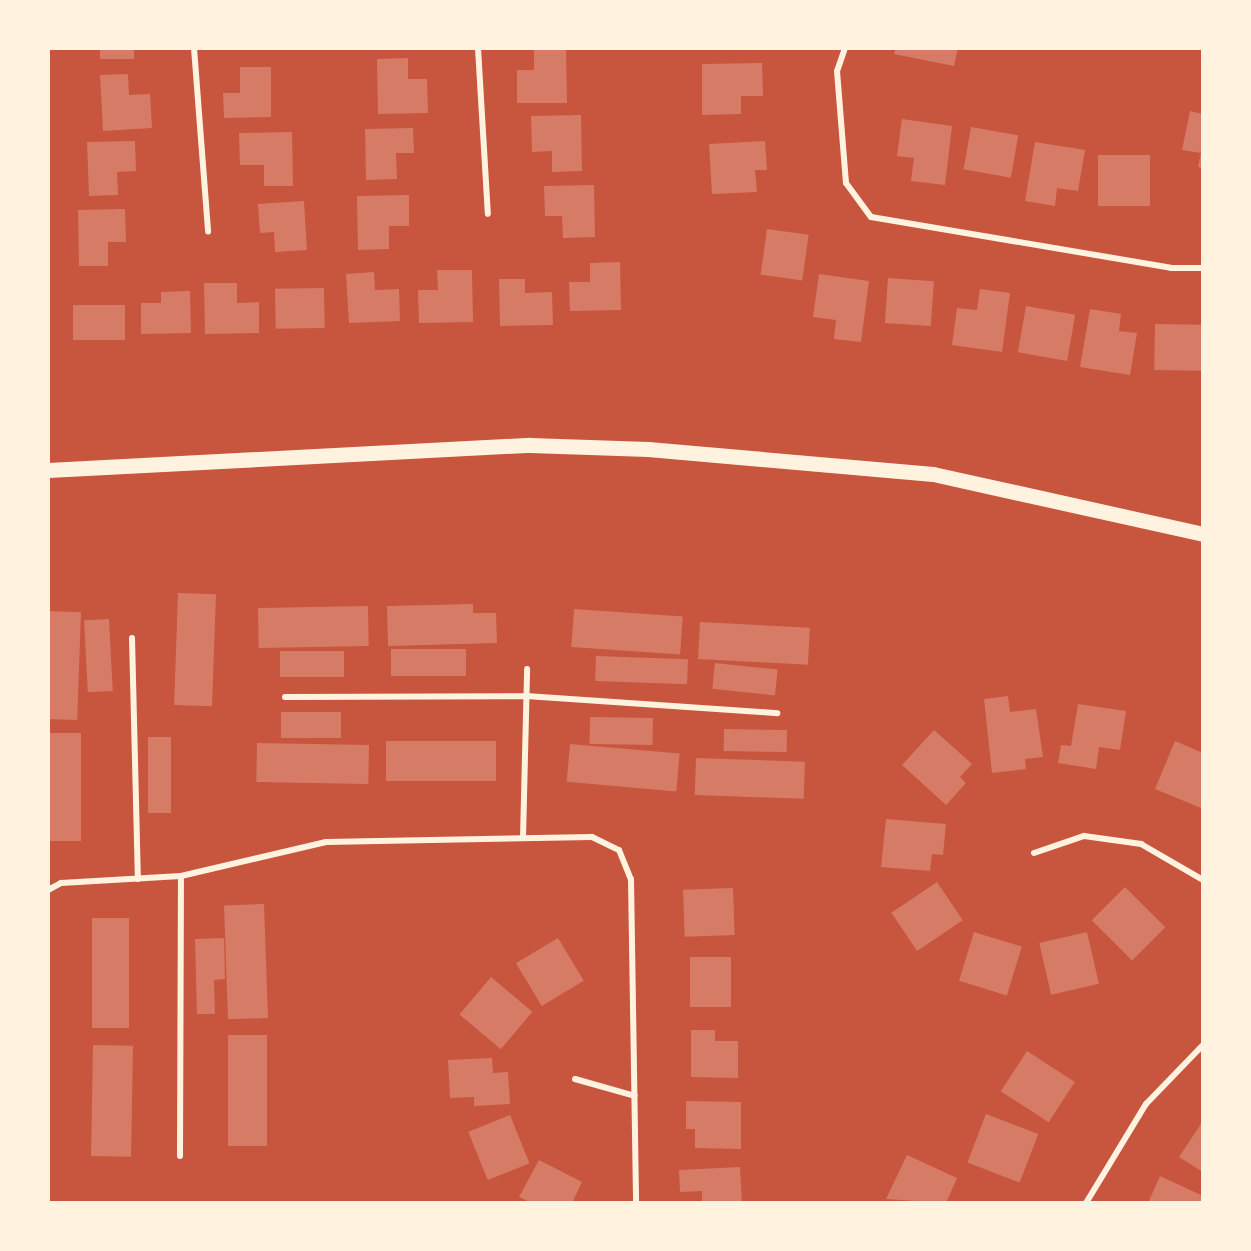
<!DOCTYPE html>
<html>
<head>
<meta charset="utf-8">
<style>
  body { margin:0 }
  #map { position:relative; width:1251px; height:1251px; overflow:hidden; background:#c8553d; font-family:"Alegreya Sans",sans-serif }
  div>[style] { position:absolute }
  [style*='--x'] { left:calc(var(--x)*1px); top:calc(var(--y)*1px); width:calc(var(--w)*1px); rotate:calc(var(--a)*1deg) }
  .building>* { inset:0; background:#d67c66; transform-origin:0 0 }
  .minor>* { height:6px; margin:-3px; padding:0 3px; transform-origin:3px; border-radius:3px; background:#fff3e0 }
  .primary>* { height:15px; margin:-7.5px; padding:0 7.5px; transform-origin:7.5px; border-radius:7.5px; background:#fff3e0 }
  span { translate:-50% -50%; white-space:nowrap; text-align:center; line-height:1.15; -webkit-text-stroke:5px #fff3e0; paint-order:stroke }
  .frame { position:absolute; inset:0; border:50px solid #fff3e0; pointer-events:none }
</style>
</head>
<body>
<div id="map">
  <div class="building">
    <div style="left:100px;top:48px;width:34px;height:11px"></div>
    <div style="clip-path:polygon(896px 48px,958px 48px,954px 66px,894px 54px)"></div>
    <div style="clip-path:polygon(566px 49px,567px 103px,517px 103px,517px 70px,534px 70px,534px 50px)"></div>
    <div style="clip-path:polygon(408px 58px,408px 79px,427px 79px,428px 113px,378px 114px,377px 59px)"></div>
    <div style="clip-path:polygon(762px 63px,763px 96px,741px 96px,741px 114px,702px 115px,702px 64px)"></div>
    <div style="clip-path:polygon(240px 67px,271px 67px,271px 117px,224px 118px,223px 93px,240px 93px)"></div>
    <div style="clip-path:polygon(128px 74px,129px 95px,150px 94px,152px 128px,103px 131px,100px 75px)"></div>
    <div style="clip-path:polygon(1190px 111px,1203px 114px,1203px 168px,1198px 167px,1201px 153px,1182px 150px)"></div>
    <div style="clip-path:polygon(581px 115px,582px 171px,552px 172px,552px 151px,532px 152px,531px 116px)"></div>
    <div style="clip-path:polygon(902px 119px,952px 126px,945px 185px,911px 181px,914px 158px,897px 156px)"></div>
    <div style="left:971px;top:127px;width:48px;height:43px;rotate:10deg"></div>
    <div style="clip-path:polygon(413px 128px,414px 153px,396px 153px,397px 179px,366px 180px,365px 129px)"></div>
    <div style="clip-path:polygon(292px 132px,293px 186px,264px 186px,264px 165px,240px 165px,239px 133px)"></div>
    <div style="clip-path:polygon(135px 141px,136px 171px,117px 172px,118px 195px,89px 196px,87px 142px)"></div>
    <div style="clip-path:polygon(765px 141px,767px 170px,755px 170px,757px 192px,712px 194px,709px 144px)"></div>
    <div style="clip-path:polygon(1035px 142px,1085px 150px,1078px 191px,1057px 188px,1055px 206px,1025px 201px)"></div>
    <div style="left:1150px;top:155px;width:51px;height:52px;rotate:90deg"></div>
    <div style="clip-path:polygon(594px 185px,595px 237px,563px 238px,562px 216px,545px 216px,544px 186px)"></div>
    <div style="clip-path:polygon(409px 195px,409px 226px,389px 226px,389px 249px,358px 250px,357px 196px)"></div>
    <div style="clip-path:polygon(304px 201px,307px 250px,275px 252px,274px 232px,260px 233px,258px 204px)"></div>
    <div style="clip-path:polygon(125px 209px,126px 242px,108px 242px,108px 266px,79px 266px,78px 210px)"></div>
    <div style="left:767px;top:229px;width:42px;height:46px;rotate:8deg"></div>
    <div style="clip-path:polygon(620px 262px,621px 310px,570px 311px,569px 282px,590px 282px,590px 263px)"></div>
    <div style="clip-path:polygon(437px 270px,472px 270px,473px 322px,419px 323px,418px 290px,438px 290px)"></div>
    <div style="clip-path:polygon(374px 272px,375px 290px,399px 289px,400px 321px,349px 323px,346px 274px)"></div>
    <div style="clip-path:polygon(819px 274px,869px 281px,861px 342px,834px 339px,836px 320px,813px 317px)"></div>
    <div style="left:888px;top:278px;width:46px;height:45px;rotate:4deg"></div>
    <div style="clip-path:polygon(499px 279px,525px 279px,525px 293px,552px 292px,553px 325px,500px 326px)"></div>
    <div style="clip-path:polygon(204px 283px,237px 283px,237px 303px,259px 302px,259px 333px,205px 334px)"></div>
    <div style="left:324px;top:288px;width:40px;height:49px;rotate:89deg"></div>
    <div style="clip-path:polygon(980px 289px,1010px 293px,1002px 352px,952px 345px,957px 308px,977px 310px)"></div>
    <div style="clip-path:polygon(190px 291px,191px 333px,141px 334px,141px 303px,161px 303px,161px 292px)"></div>
    <div style="left:73px;top:305px;width:52px;height:35px"></div>
    <div style="left:1026px;top:306px;width:50px;height:47px;rotate:10deg"></div>
    <div style="clip-path:polygon(1090px 309px,1121px 314px,1119px 331px,1137px 333px,1130px 375px,1080px 367px)"></div>
    <div style="left:1155px;top:324px;width:48px;height:46px;rotate:1deg"></div>
    <div style="left:178px;top:593px;width:38px;height:112px;rotate:2deg"></div>
    <div style="clip-path:polygon(473px 604px,473px 613px,496px 613px,497px 643px,388px 646px,387px 606px)"></div>
    <div style="left:368px;top:606px;width:40px;height:110px;rotate:89deg"></div>
    <div style="left:574px;top:609px;width:109px;height:38px;rotate:4deg"></div>
    <div style="left:48px;top:611px;width:33px;height:108px;rotate:2deg"></div>
    <div style="left:109px;top:619px;width:72px;height:25px;rotate:87deg"></div>
    <div style="left:700px;top:622px;width:110px;height:37px;rotate:3deg"></div>
    <div style="left:391px;top:649px;width:75px;height:27px"></div>
    <div style="left:280px;top:651px;width:64px;height:26px"></div>
    <div style="left:596px;top:656px;width:92px;height:25px;rotate:2deg"></div>
    <div style="left:715px;top:663px;width:63px;height:26px;rotate:6deg"></div>
    <div style="clip-path:polygon(1008px 696px,1010px 712px,1036px 709px,1043px 757px,1025px 759px,1026px 769px,992px 773px,984px 699px)"></div>
    <div style="clip-path:polygon(1078px 704px,1126px 711px,1120px 750px,1099px 747px,1096px 769px,1058px 763px,1061px 745px,1071px 746px)"></div>
    <div style="left:341px;top:712px;width:26px;height:60px;rotate:90deg"></div>
    <div style="left:590px;top:717px;width:63px;height:27px;rotate:1deg"></div>
    <div style="left:724px;top:729px;width:63px;height:22px;rotate:1deg"></div>
    <div style="clip-path:polygon(934px 730px,972px 764px,960px 777px,966px 783px,946px 805px,902px 765px)"></div>
    <div style="left:48px;top:733px;width:33px;height:108px"></div>
    <div style="left:148px;top:737px;width:23px;height:76px"></div>
    <div style="left:496px;top:741px;width:40px;height:110px;rotate:90deg"></div>
    <div style="clip-path:polygon(1175px 741px,1203px 753px,1201px 808px,1155px 789px)"></div>
    <div style="left:257px;top:743px;width:112px;height:39px;rotate:1deg"></div>
    <div style="left:570px;top:744px;width:110px;height:38px;rotate:5deg"></div>
    <div style="left:696px;top:758px;width:109px;height:37px;rotate:2deg"></div>
    <div style="clip-path:polygon(886px 819px,946px 824px,943px 855px,932px 854px,930px 871px,881px 867px)"></div>
    <div style="left:937px;top:882px;width:46px;height:55px;rotate:56deg"></div>
    <div style="left:1125px;top:887px;width:57px;height:47px;rotate:45deg"></div>
    <div style="left:733px;top:888px;width:47px;height:50px;rotate:88deg"></div>
    <div style="left:264px;top:904px;width:114px;height:40px;rotate:88deg"></div>
    <div style="left:92px;top:918px;width:37px;height:110px"></div>
    <div style="left:974px;top:932px;width:50px;height:51px;rotate:17deg"></div>
    <div style="left:1087px;top:932px;width:53px;height:49px;rotate:77deg"></div>
    <div style="clip-path:polygon(224px 938px,225px 979px,214px 980px,215px 1014px,197px 1014px,195px 939px)"></div>
    <div style="left:558px;top:938px;width:50px;height:49px;rotate:59deg"></div>
    <div style="left:690px;top:957px;width:41px;height:50px"></div>
    <div style="left:491px;top:977px;width:54px;height:49px;rotate:40deg"></div>
    <div style="clip-path:polygon(691px 1030px,715px 1030px,715px 1041px,738px 1041px,738px 1078px,691px 1077px)"></div>
    <div style="left:228px;top:1035px;width:39px;height:111px"></div>
    <div style="left:93px;top:1045px;width:40px;height:111px;rotate:1deg"></div>
    <div style="left:1027px;top:1051px;width:57px;height:48px;rotate:33deg"></div>
    <div style="clip-path:polygon(492px 1058px,493px 1073px,508px 1072px,510px 1104px,474px 1106px,474px 1097px,450px 1098px,448px 1060px)"></div>
    <div style="clip-path:polygon(686px 1101px,741px 1102px,741px 1149px,695px 1148px,695px 1129px,686px 1129px)"></div>
    <div style="left:986px;top:1114px;width:56px;height:52px;rotate:21deg"></div>
    <div style="left:510px;top:1115px;width:52px;height:45px;rotate:68deg"></div>
    <div style="clip-path:polygon(1203px 1121px,1203px 1172px,1179px 1157px)"></div>
    <div style="clip-path:polygon(907px 1155px,957px 1178px,946px 1203px,886px 1199px)"></div>
    <div style="clip-path:polygon(539px 1160px,582px 1182px,572px 1203px,532px 1203px,519px 1197px)"></div>
    <div style="clip-path:polygon(740px 1167px,742px 1203px,702px 1203px,702px 1191px,680px 1192px,679px 1170px)"></div>
    <div style="clip-path:polygon(1160px 1176px,1203px 1196px,1203px 1203px,1148px 1203px)"></div>
  </div>
  <div class="minor">
    <div style="--x:194;--y:48;--w:184;--a:85.6"></div>
    <div style="--x:478;--y:48;--w:166;--a:86.6"></div>
    <div style="--x:845;--y:48;--w:24;--a:109"></div>
    <div style="--x:837;--y:71;--w:112;--a:85.4"></div>
    <div style="--x:846;--y:183;--w:42;--a:53.7"></div>
    <div style="--x:871;--y:217;--w:304;--a:9.6"></div>
    <div style="--x:1171;--y:268;--w:32;--a:0"></div>
    <div style="--x:132;--y:638;--w:241;--a:88.6"></div>
    <div style="--x:285;--y:697;--w:241;--a:-0.2"></div>
    <div style="--x:526;--y:696;--w:252;--a:3.9"></div>
    <div style="--x:523;--y:838;--w:169;--a:-88.6"></div>
    <div style="--x:1034;--y:853;--w:53;--a:-18.8"></div>
    <div style="--x:1084;--y:836;--w:58;--a:8"></div>
    <div style="--x:1141;--y:844;--w:72;--a:30.1"></div>
    <div style="--x:48;--y:890;--w:15;--a:-28"></div>
    <div style="--x:61;--y:883;--w:120;--a:-3.3"></div>
    <div style="--x:181;--y:876;--w:149;--a:-13.2"></div>
    <div style="--x:326;--y:842;--w:266;--a:-1.1"></div>
    <div style="--x:592;--y:837;--w:30;--a:26"></div>
    <div style="--x:619;--y:850;--w:31;--a:68"></div>
    <div style="--x:631;--y:879;--w:324;--a:89.1"></div>
    <div style="--x:575;--y:1079;--w:62;--a:15.8"></div>
    <div style="--x:180;--y:1156;--w:280;--a:-89.8"></div>
    <div style="--x:1086;--y:1203;--w:116;--a:-58.8"></div>
    <div style="--x:1146;--y:1104;--w:82;--a:-46"></div>
  </div>
  <div class="primary">
    <div style="--x:48;--y:470;--w:483;--a:-3"></div>
    <div style="--x:530;--y:445;--w:118;--a:1.9"></div>
    <div style="--x:648;--y:449;--w:286;--a:5"></div>
    <div style="--x:933;--y:474;--w:277;--a:12.5"></div>
  </div>
  <div class="frame"></div>
</div>
</body>
</html>
